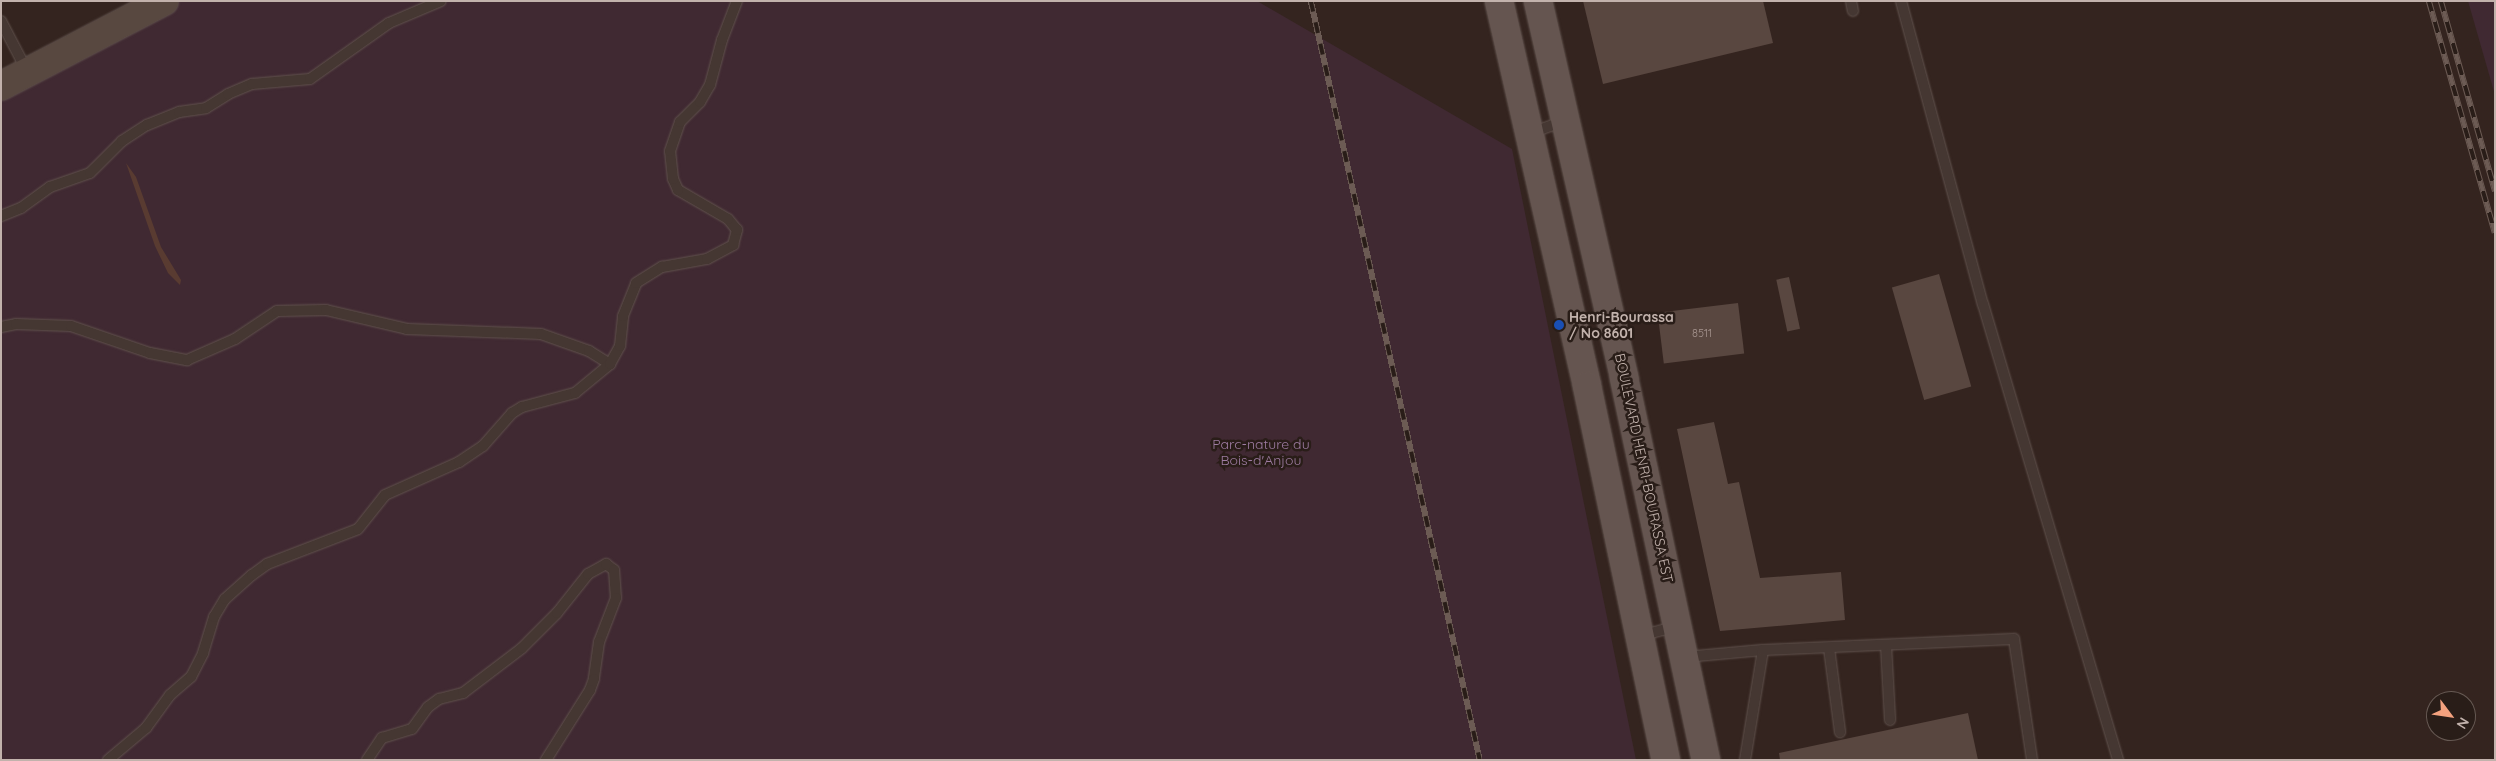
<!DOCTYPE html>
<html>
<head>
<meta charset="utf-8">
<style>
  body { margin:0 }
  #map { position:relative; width:2496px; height:761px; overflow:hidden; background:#34241f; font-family:Quicksand,sans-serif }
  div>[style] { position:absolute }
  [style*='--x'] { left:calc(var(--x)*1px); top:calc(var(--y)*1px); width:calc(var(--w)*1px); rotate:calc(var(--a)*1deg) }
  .green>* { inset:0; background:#402932 }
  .water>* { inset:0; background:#593b31 }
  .building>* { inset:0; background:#594740; transform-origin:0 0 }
  .roads { filter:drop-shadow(0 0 1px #60524d) drop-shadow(0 0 1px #60524d) }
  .lane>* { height:10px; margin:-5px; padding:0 5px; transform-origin:5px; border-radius:5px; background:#453732 }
  .secondary>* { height:28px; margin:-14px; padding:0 14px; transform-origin:14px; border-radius:14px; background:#584840 }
  .primary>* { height:28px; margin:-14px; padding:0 14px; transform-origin:14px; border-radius:14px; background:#655550 }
  .rail>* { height:5.5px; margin-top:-2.75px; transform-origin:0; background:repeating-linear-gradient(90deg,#291d18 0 11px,#6c5b54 0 22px); box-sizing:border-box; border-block:1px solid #6c5b54 }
  .dots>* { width:14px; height:14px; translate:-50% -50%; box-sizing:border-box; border:2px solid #291d18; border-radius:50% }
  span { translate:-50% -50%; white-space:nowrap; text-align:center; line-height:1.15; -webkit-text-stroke:5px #291d18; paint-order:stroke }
  .number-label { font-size:11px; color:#a89791 }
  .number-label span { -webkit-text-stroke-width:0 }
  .poi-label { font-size:14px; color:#c2b2ac; font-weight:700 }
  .left { translate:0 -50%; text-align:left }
  .park-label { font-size:14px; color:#9e7ca2 }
  .street-label { font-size:14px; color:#c2b2ac }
  .frame { position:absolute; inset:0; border:2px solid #c2b2ac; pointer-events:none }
  .north { position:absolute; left:2426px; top:691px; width:50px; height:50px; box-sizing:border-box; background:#291d18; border:1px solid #665953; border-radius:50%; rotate:121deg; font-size:14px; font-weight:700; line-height:20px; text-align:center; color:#c2b2ac }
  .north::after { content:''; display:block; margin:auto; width:18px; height:22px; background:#f4a27f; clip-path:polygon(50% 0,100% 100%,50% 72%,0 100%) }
</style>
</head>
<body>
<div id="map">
  <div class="green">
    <div style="clip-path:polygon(166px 1px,1257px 1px,1512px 149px,1636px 760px,1px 760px,1px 87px)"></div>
    <div style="clip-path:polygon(2468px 1px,2495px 1px,2495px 95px)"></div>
  </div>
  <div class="water">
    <div style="clip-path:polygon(126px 163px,136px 177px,161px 247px,181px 280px,180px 285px,168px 273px,155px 246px)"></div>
  </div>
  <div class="building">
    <div style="clip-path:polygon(1583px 1px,1763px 1px,1773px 43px,1603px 84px)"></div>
    <div style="left:1939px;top:274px;width:117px;height:49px;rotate:74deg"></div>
    <div style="left:1789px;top:277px;width:53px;height:13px;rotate:78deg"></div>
    <div style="left:1738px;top:303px;width:51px;height:81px;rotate:83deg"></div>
    <div style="clip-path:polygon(1714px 422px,1728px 484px,1739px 482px,1760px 578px,1841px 572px,1845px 620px,1720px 631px,1677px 429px)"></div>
    <div style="clip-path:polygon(1968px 713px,1978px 760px,1780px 760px,1779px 753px)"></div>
  </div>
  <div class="roads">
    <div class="lane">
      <div style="--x:1851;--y:1;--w:10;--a:79"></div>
      <div style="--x:1901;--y:1;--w:314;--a:74.9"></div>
      <div style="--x:1983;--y:304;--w:476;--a:73.5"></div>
      <div style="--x:1;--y:21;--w:56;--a:62.5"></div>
      <div style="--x:1531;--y:133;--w:35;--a:-20"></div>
      <div style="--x:1;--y:216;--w:22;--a:-22"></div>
      <div style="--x:21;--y:208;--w:36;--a:-36"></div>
      <div style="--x:50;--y:187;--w:42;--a:-19.3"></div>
      <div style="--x:90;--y:173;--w:45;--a:-45"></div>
      <div style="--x:122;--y:141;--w:30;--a:-33"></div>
      <div style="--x:147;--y:125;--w:35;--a:-22"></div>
      <div style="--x:179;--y:112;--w:27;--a:-8"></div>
      <div style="--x:206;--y:108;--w:26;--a:-32"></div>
      <div style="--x:228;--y:94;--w:26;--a:-23"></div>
      <div style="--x:252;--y:84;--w:58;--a:-4.9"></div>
      <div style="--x:310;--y:79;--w:97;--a:-35.3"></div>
      <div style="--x:389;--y:23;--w:56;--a:-22.9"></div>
      <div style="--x:1;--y:327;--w:15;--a:-11"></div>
      <div style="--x:16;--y:324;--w:55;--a:2.1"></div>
      <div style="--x:71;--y:326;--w:83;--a:18.9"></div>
      <div style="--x:150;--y:353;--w:38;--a:11"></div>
      <div style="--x:187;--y:360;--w:52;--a:-23.6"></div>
      <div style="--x:235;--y:339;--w:50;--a:-33.7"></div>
      <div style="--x:277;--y:311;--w:49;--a:-1.2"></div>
      <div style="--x:326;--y:310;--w:83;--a:13.2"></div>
      <div style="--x:407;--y:329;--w:134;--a:2.1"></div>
      <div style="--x:541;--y:334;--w:51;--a:19.5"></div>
      <div style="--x:589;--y:351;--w:25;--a:32"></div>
      <div style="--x:1640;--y:636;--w:38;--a:-15"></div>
      <div style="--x:1886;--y:645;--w:75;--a:86.9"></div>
      <div style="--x:1829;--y:648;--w:85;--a:82.5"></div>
      <div style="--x:1685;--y:657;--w:78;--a:-5.1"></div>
      <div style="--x:108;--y:760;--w:50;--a:-40.1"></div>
      <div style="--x:146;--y:728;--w:41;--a:-54"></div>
      <div style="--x:170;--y:695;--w:28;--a:-41"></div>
      <div style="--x:191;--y:677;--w:27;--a:-63"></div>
      <div style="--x:203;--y:653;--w:38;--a:-73"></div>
      <div style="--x:214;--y:617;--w:21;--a:-59"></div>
      <div style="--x:225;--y:599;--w:36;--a:-42"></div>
      <div style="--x:252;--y:575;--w:19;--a:-36"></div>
      <div style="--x:267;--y:564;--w:97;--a:-21"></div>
      <div style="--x:358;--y:529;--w:43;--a:-51.5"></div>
      <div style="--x:385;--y:495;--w:81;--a:-24"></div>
      <div style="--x:459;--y:462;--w:29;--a:-34"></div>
      <div style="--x:483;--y:446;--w:44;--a:-48.7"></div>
      <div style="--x:512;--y:413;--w:12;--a:-31"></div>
      <div style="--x:522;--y:407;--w:55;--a:-14.8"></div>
      <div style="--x:575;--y:393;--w:45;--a:-39.6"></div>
      <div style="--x:610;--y:364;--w:21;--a:-61"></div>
      <div style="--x:620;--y:346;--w:30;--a:-84"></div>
      <div style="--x:623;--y:316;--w:35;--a:-68"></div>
      <div style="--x:636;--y:283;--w:31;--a:-32"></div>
      <div style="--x:662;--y:267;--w:46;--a:-10.1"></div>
      <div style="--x:707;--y:259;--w:30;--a:-28"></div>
      <div style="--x:733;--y:245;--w:16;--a:-75"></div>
      <div style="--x:737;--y:230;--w:14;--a:-129"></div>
      <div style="--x:728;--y:219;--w:58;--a:-149.9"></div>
      <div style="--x:678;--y:190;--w:12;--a:-114"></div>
      <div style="--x:673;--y:179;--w:28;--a:-96"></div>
      <div style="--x:670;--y:151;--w:31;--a:-71"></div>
      <div style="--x:680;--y:122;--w:28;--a:-45"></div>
      <div style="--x:700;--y:102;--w:20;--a:-60"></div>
      <div style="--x:710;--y:85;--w:47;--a:-75.1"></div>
      <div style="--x:722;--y:40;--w:42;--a:-69"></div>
      <div style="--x:367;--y:760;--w:27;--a:-56"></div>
      <div style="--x:382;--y:738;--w:31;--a:-17"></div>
      <div style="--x:412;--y:729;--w:27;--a:-54"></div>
      <div style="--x:428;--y:707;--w:14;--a:-36"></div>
      <div style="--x:439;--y:699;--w:25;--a:-14"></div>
      <div style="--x:463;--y:693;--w:74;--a:-37.3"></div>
      <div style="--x:522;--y:648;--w:49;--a:-45"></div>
      <div style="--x:557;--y:613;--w:50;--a:-51.5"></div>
      <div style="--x:588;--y:574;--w:21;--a:-29"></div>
      <div style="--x:606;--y:564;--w:10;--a:37"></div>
      <div style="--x:614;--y:570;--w:28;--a:86"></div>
      <div style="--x:616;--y:598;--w:47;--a:111.1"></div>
      <div style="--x:599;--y:642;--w:37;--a:98"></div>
      <div style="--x:594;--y:679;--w:12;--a:110"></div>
      <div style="--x:590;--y:690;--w:83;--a:122.2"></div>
      <div style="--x:1745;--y:760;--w:111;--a:-80.7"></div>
      <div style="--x:1763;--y:650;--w:251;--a:-2.5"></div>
      <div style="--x:2014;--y:639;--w:122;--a:81.5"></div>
    </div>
    <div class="secondary">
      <div style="--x:1;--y:86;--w:184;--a:-27.5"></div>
    </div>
    <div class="primary">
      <div style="--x:1499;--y:1;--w:395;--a:77.1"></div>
      <div style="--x:1587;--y:386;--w:382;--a:78.1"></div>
      <div style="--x:1538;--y:1;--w:387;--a:77.1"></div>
      <div style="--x:1624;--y:378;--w:391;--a:77.9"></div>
    </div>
  </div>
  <div class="rail">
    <div style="--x:1311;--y:1;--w:778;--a:77.45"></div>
    <div style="--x:2429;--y:1;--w:241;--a:74.1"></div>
    <div style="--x:2441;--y:1;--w:198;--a:74.1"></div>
  </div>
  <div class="dots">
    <div style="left:1559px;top:325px;background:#1a4fb4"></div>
  </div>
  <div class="number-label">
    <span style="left:1702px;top:333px">8511</span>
  </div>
  <div class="poi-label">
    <span class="left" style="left:1569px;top:325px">Henri-Bourassa<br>/ No 8601</span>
  </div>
  <div class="park-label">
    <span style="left:1261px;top:452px">Parc-nature du<br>Bois-d'Anjou</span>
  </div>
  <div class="street-label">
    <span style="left:1644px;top:468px;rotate:78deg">BOULEVARD HENRI-BOURASSA EST</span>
  </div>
  <div class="frame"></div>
  <div class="north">N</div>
</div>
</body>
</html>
